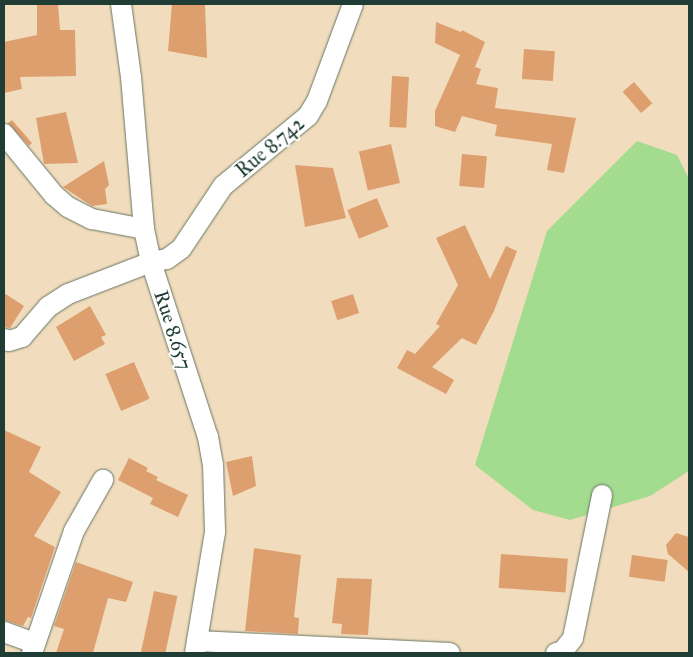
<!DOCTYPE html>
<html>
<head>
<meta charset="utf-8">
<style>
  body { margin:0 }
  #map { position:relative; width:693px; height:657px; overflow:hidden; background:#f1ddbd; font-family:"IM FELL Great Primer",serif }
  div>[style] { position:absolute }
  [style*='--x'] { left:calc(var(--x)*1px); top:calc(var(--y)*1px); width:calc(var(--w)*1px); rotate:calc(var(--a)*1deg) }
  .green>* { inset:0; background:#a3dc8e }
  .building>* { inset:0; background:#de9f6f; transform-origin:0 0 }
  .roads { filter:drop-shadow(0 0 1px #687564) drop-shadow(0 0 1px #687564) }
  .minor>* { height:20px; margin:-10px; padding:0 10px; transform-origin:10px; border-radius:10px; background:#fff }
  span { translate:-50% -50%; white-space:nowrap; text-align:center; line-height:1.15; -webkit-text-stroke:4px #fff; paint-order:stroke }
  .street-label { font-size:20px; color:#1f3d34 }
  .frame { position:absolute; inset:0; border:5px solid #1f3d34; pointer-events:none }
</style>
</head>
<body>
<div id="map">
  <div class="green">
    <div style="clip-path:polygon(637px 141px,677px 155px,689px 179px,689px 471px,650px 496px,570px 520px,533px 510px,475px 465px,547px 231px)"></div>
  </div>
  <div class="building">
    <div style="clip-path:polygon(37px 4px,58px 4px,60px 30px,75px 30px,76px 76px,20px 77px,22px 89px,4px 93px,4px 42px,37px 35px)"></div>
    <div style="clip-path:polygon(172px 4px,205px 4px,207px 58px,168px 51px)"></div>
    <div style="clip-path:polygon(436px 22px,461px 32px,462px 30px,485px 42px,475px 67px,481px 69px,476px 84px,498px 88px,495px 108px,576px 118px,564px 173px,547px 170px,552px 144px,495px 136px,497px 125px,462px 116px,455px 132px,435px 126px,435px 111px,460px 55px,435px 43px)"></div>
    <div style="left:524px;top:49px;width:31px;height:30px;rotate:4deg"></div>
    <div style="left:392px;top:76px;width:17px;height:51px;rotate:3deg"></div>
    <div style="left:634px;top:82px;width:28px;height:15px;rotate:49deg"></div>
    <div style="clip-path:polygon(66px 112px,78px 163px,44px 164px,36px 118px)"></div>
    <div style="clip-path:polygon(12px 120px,32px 143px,29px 146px,8px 123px)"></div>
    <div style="left:391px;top:144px;width:40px;height:33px;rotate:77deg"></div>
    <div style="left:462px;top:154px;width:25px;height:32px;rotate:5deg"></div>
    <div style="clip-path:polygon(104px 161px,109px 185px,105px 189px,107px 204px,92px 206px,63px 187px)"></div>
    <div style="clip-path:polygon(295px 165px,333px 168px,346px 218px,305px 227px)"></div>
    <div style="left:377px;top:198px;width:31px;height:32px;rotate:68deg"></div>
    <div style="clip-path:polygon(465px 225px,490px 279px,506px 246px,517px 251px,494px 311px,476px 345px,462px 338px,432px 367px,454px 380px,446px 394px,397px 368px,407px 350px,415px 354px,440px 326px,436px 324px,458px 285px,436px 238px)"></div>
    <div style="clip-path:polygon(4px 293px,24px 306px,10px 328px,4px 327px)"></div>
    <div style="left:353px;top:294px;width:20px;height:23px;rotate:72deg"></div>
    <div style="clip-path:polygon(90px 306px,106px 335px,101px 337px,105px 344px,74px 361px,56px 327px)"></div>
    <div style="left:134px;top:362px;width:40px;height:31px;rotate:67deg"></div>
    <div style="clip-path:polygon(4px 430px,41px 447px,29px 472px,61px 492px,34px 536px,55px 547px,31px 618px,28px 617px,23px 626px,4px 620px)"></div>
    <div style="clip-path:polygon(252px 456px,256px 486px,233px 496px,226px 462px)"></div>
    <div style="clip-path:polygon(129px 458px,148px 468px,146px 471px,158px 477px,156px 480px,188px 495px,178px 517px,150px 504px,153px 498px,118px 480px)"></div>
    <div style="clip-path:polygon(676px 533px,689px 537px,689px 572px,668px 554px,666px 545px)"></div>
    <div style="clip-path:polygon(254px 548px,301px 555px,294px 617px,299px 618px,298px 634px,245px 631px)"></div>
    <div style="left:501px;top:554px;width:67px;height:34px;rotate:4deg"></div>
    <div style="left:632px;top:555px;width:36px;height:22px;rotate:8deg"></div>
    <div style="clip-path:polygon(76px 562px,133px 582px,126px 602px,108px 598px,93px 653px,56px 653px,64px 629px,54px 626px)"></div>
    <div style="clip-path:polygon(337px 578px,372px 579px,368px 635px,341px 634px,342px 624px,332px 623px)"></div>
    <div style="left:154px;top:591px;width:24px;height:63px;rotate:12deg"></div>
  </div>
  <div class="roads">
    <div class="minor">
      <div style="--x:121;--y:4;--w:74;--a:82.2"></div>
      <div style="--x:131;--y:77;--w:153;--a:85.1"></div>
      <div style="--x:144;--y:229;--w:34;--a:78"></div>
      <div style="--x:151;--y:262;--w:184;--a:72"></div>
      <div style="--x:208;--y:437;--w:27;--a:80"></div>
      <div style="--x:213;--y:464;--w:68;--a:88.3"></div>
      <div style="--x:215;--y:532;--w:123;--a:99.4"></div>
      <div style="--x:4;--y:134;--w:79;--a:50.7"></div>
      <div style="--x:54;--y:195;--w:18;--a:41"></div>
      <div style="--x:68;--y:207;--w:27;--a:27"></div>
      <div style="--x:92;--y:219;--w:53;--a:10.9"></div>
      <div style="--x:4;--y:339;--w:5;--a:22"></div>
      <div style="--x:9;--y:341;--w:14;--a:-17"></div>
      <div style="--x:22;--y:337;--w:40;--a:-49"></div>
      <div style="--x:48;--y:307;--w:24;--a:-33"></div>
      <div style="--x:68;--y:294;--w:89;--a:-21.1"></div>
      <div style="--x:151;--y:262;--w:16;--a:-11"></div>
      <div style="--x:167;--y:259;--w:17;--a:-36"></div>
      <div style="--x:181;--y:249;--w:76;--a:-56.3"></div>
      <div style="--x:223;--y:186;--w:110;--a:-39.5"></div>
      <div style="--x:308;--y:116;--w:17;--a:-59"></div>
      <div style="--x:317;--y:101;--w:103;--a:-69.6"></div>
      <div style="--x:4;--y:632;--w:32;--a:20"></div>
      <div style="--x:197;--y:641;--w:253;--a:2.7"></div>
      <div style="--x:32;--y:653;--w:129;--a:-71"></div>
      <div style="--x:74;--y:531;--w:59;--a:-60.4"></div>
      <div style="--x:556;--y:653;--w:7;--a:-16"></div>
      <div style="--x:563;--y:651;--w:16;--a:-52"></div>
      <div style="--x:573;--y:638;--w:146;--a:-78.5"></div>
    </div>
  </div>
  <div class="street-label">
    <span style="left:270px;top:147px;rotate:-40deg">Rue 8.742</span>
    <span style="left:173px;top:330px;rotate:72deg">Rue 8.657</span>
  </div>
  <div class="frame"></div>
</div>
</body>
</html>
